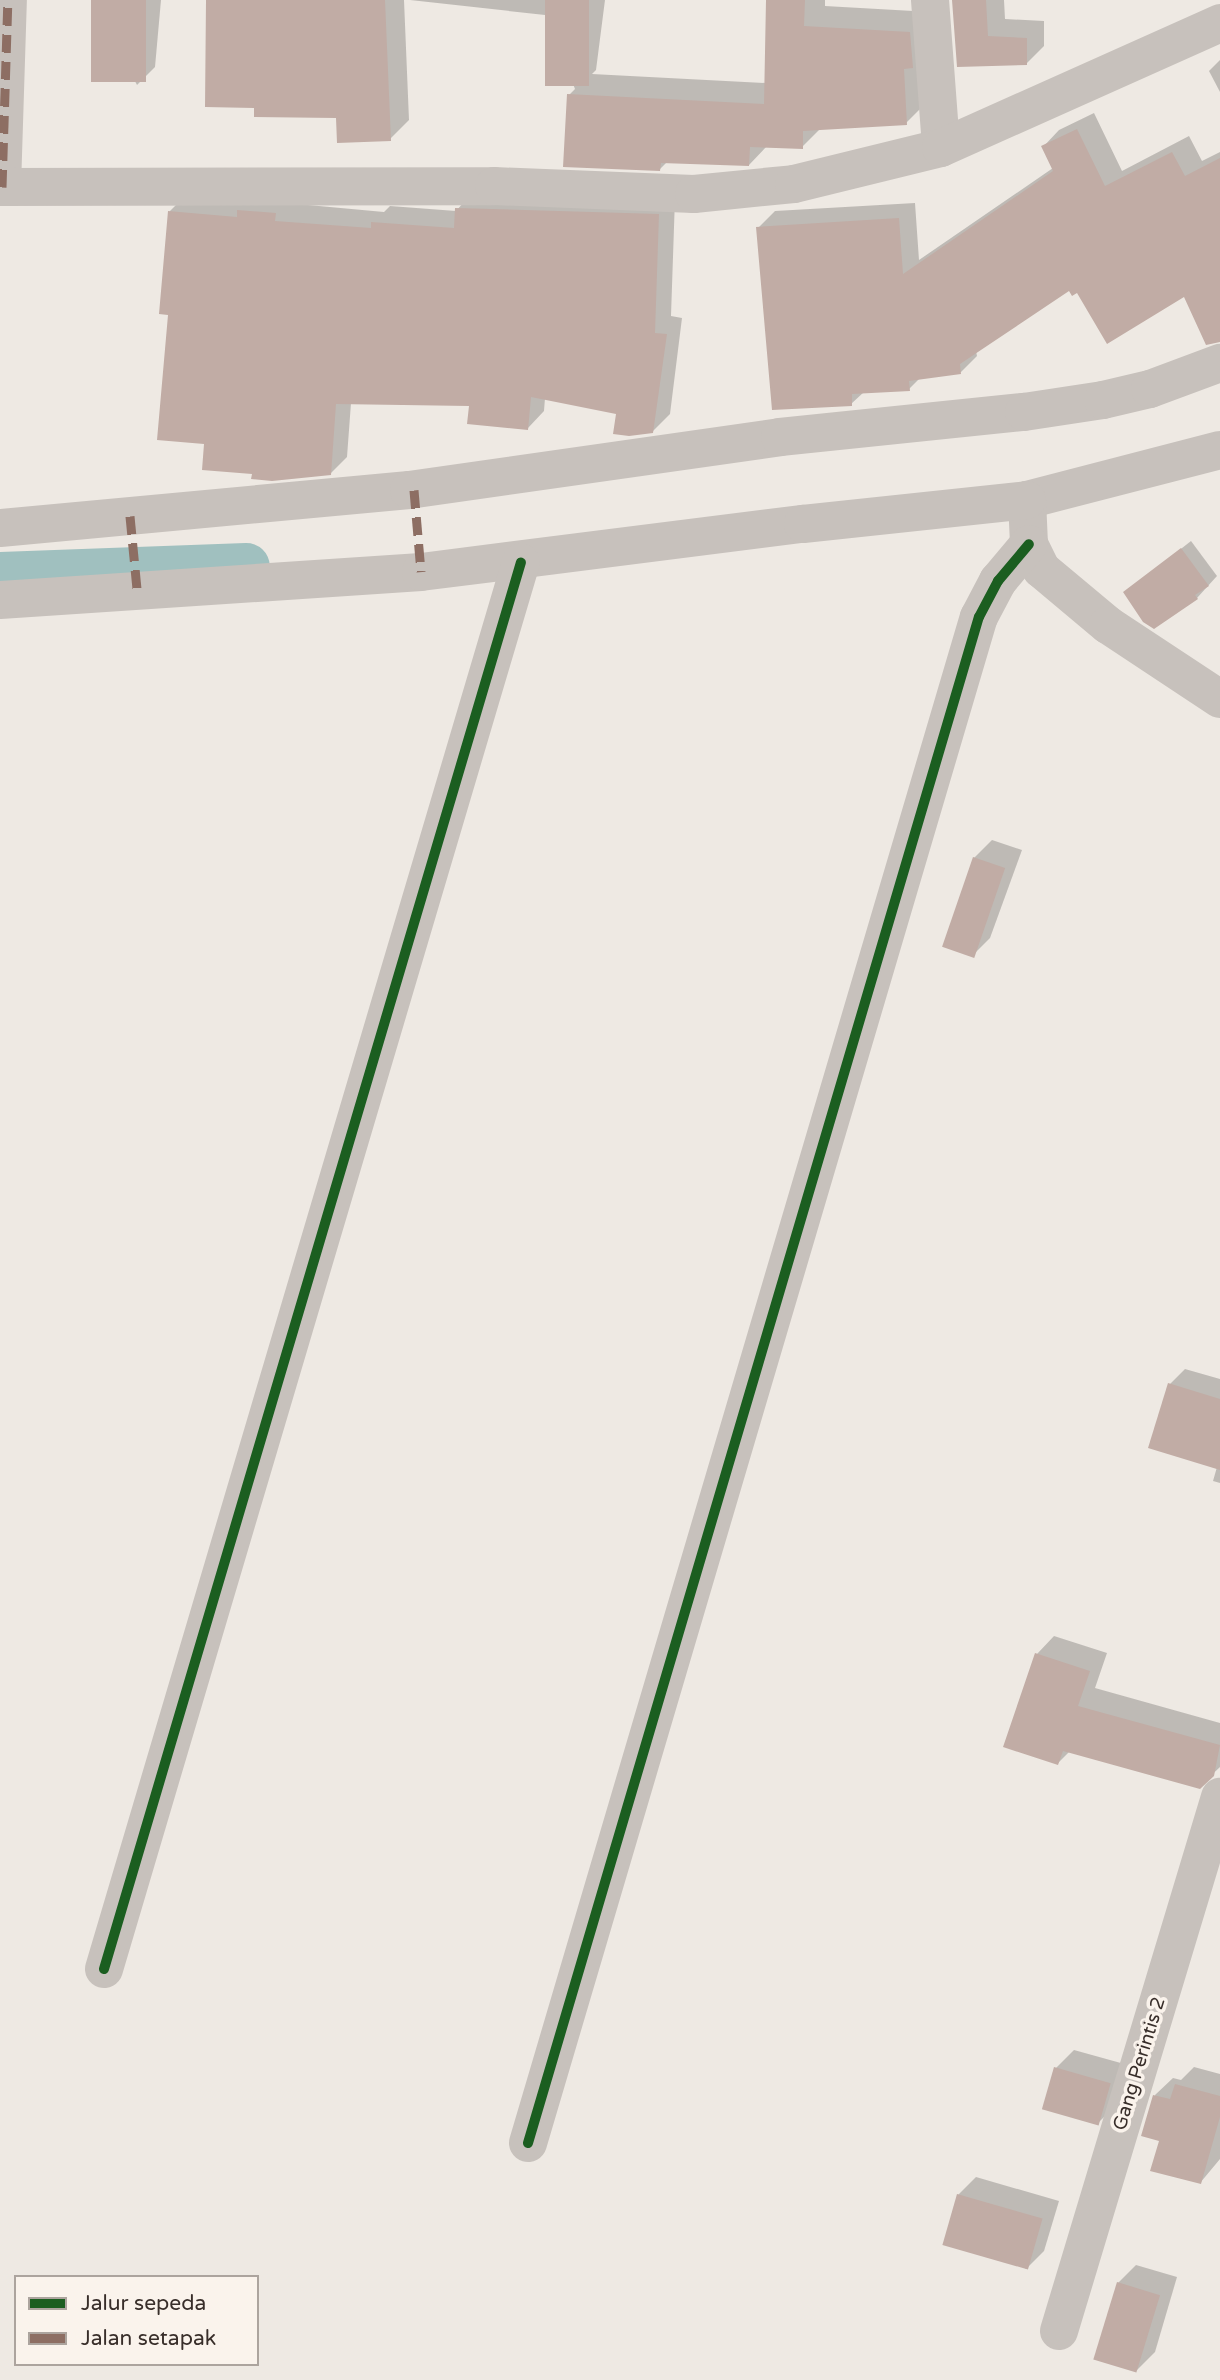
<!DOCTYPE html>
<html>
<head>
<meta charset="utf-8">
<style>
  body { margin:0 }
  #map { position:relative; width:1220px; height:2380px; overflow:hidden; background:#eee9e3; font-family:"Varela Round",sans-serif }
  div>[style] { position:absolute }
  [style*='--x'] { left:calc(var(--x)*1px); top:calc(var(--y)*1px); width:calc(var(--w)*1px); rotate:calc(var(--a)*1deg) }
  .shadow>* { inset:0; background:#0003 }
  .canal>* { height:47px; margin:-23.5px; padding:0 23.5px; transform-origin:23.5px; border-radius:23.5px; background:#a0c0bf }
  .building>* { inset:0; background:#c1aca5; transform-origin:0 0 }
  .minor>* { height:38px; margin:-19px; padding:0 19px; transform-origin:19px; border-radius:19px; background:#c7c1bc }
  .tertiary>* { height:38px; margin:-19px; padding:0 19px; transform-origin:19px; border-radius:19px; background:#c7c1bc }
  .quiet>* { height:9px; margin-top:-4.5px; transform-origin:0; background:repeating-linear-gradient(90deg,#8d6e63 0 18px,transparent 0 27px) }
  .cycleway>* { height:10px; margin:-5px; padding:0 5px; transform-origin:5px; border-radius:5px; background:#1b5e20 }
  span { translate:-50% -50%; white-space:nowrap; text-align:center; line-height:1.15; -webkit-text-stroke:7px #faf3ec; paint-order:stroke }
  .street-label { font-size:19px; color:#382e2a }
  .legend { position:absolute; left:14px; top:2275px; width:245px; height:91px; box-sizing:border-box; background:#faf3ec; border:2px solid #aca49e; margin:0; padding:9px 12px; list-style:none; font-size:21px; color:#382e2a }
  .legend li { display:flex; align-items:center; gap:14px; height:35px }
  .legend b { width:35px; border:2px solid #aca49e }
</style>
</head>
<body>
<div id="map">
  <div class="shadow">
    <div style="clip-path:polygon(92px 0,161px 0,155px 67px,137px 85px)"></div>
    <div style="clip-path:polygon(208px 0,404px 0,409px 120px,390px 139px,337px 116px,256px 106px)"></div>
    <div style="clip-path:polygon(410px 0,605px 0,596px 70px,592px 74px,766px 83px,768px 0,825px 0,825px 6px,931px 12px,927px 102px,906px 123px,821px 128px,802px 147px,767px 146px,749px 165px,667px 162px,660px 169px,569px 95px,575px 89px,545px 15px)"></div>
    <div style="clip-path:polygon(954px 0,1004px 0,1005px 19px,1044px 21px,1044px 46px,1026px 64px,959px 65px)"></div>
    <div style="clip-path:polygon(1220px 60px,1220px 92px,1209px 71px)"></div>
    <div style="clip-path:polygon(1094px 113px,1122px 171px,1189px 136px,1202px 161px,1220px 152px,1220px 329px,1185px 295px,1069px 289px,976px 351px,977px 356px,961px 372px,920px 378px,909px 389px,864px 392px,851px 404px,758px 228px,775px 211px,915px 203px,919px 260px,1053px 168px,1043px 147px,1059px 130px)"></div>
    <div style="clip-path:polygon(473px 192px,675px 198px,671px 316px,682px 318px,670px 414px,653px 431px,618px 412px,545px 398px,544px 411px,528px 428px,471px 404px,351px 403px,347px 457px,330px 474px,254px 472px,206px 442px,170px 314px,170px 211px,187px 194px,384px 212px,390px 206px,456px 211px)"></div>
    <div style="clip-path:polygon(1191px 541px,1217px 576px,1197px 598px,1154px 627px,1126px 592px)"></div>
    <div style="clip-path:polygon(992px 840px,1022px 850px,990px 938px,972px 956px,974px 858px)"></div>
    <div style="clip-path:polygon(1185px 1369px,1220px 1379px,1220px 1483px,1213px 1481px,1217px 1467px,1170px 1384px)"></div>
    <div style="clip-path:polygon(1054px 1636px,1107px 1653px,1095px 1688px,1220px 1723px,1220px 1767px,1199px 1787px,1070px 1751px,1058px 1763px,1037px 1654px)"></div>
    <div style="clip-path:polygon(1074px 2050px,1128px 2065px,1116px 2105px,1098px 2123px,1056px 2068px)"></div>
    <div style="clip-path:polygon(1194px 2067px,1220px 2074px,1220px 2159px,1200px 2183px,1161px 2139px,1155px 2095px,1173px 2078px,1181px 2080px)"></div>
    <div style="clip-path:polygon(976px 2177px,1059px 2201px,1044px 2251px,1026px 2269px,958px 2195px)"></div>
    <div style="clip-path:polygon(1136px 2265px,1177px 2277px,1155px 2352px,1137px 2370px,1118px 2283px)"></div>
  </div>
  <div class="canal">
    <div style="--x:0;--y:575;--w:246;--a:-2.1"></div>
  </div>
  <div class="building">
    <div style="left:91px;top:0;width:55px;height:82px"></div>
    <div style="clip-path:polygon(206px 0,385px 0,391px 141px,337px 143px,336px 118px,254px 117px,254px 108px,205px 107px)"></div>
    <div style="left:545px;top:0;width:44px;height:86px"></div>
    <div style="clip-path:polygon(766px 0,805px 0,804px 26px,910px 32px,913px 68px,904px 69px,907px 125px,803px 131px,803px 149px,750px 147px,749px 166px,661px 163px,660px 171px,563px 167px,567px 94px,764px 104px)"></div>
    <div style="clip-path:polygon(952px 0,986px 0,988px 36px,1027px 38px,1027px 65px,957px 67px)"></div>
    <div style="clip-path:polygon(1077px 129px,1105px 186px,1172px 152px,1185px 176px,1220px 158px,1220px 342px,1206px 345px,1184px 297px,1107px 344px,1077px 293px,1072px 296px,1069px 291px,960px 364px,961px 374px,909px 381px,910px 391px,852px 394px,852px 406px,772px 410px,756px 227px,899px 218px,903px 274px,1053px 171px,1041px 146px)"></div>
    <div style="clip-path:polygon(455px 208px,659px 214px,655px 333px,667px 334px,653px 433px,629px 436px,613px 434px,616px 414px,531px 397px,528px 430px,467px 424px,469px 406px,336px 404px,331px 475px,272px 481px,251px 479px,252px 474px,202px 470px,204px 444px,157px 440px,168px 315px,159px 314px,168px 211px,237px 217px,237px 210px,276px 213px,275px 221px,371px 228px,371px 222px,454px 228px)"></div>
    <div style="clip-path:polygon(1181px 548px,1209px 586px,1195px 595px,1198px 599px,1154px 629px,1143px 622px,1123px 592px)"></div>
    <div style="left:973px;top:857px;width:34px;height:95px;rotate:19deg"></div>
    <div style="clip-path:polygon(1168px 1383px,1220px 1399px,1220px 1470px,1148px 1448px)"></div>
    <div style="clip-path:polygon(1035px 1653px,1090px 1671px,1078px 1706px,1220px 1745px,1214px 1776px,1200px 1789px,1063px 1751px,1058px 1765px,1003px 1747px)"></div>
    <div style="left:1054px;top:2067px;width:59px;height:44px;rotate:16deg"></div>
    <div style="clip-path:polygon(1175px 2084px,1220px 2096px,1220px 2117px,1201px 2184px,1150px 2171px,1159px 2141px,1141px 2136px,1153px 2095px,1170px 2099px)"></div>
    <div style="left:957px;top:2194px;width:89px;height:53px;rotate:16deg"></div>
    <div style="left:1117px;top:2282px;width:45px;height:81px;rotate:17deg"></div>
  </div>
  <div class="minor">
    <div style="--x:930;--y:0;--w:148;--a:85.7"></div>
    <div style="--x:2;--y:187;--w:187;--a:-88.2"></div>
    <div style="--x:1220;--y:450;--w:199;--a:165.5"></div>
    <div style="--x:1027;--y:500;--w:44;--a:87.4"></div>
    <div style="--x:1029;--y:544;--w:28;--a:64"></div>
    <div style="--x:1041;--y:569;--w:87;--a:39.9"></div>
    <div style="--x:1108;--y:625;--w:134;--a:33.5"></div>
    <div style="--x:0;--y:528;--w:411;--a:-5.3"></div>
    <div style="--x:409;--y:490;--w:375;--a:-8.1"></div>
    <div style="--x:780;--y:437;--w:245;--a:-5.9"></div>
    <div style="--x:1024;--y:412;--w:80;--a:-8.6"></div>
    <div style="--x:1103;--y:400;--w:48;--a:-13.2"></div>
    <div style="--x:1150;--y:389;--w:75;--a:-20.4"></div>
    <div style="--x:0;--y:600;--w:422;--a:-3.8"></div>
    <div style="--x:421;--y:572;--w:385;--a:-7.2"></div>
    <div style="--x:803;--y:524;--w:225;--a:-6.1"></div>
    <div style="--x:104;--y:1969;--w:1467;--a:-73.49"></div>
    <div style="--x:528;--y:2143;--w:1591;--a:-73.54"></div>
    <div style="--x:979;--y:617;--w:41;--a:-62.2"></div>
    <div style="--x:998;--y:581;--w:48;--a:-50"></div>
    <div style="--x:1059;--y:2331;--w:558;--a:-73.22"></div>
  </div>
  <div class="tertiary">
    <div style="--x:0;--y:187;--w:494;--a:-0.1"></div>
    <div style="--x:494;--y:186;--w:200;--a:2.3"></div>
    <div style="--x:694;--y:194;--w:100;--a:-5.7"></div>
    <div style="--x:794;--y:184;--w:151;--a:-13.8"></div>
    <div style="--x:941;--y:148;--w:306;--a:-24.1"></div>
  </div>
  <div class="quiet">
    <div style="--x:2;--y:187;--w:187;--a:-88.2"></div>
    <div style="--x:414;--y:490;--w:82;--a:85.1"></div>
    <div style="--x:130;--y:516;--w:73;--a:84.5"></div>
  </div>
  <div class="cycleway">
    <div style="--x:104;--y:1969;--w:1467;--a:-73.49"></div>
    <div style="--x:528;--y:2143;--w:1591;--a:-73.54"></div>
    <div style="--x:979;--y:617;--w:41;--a:-62.2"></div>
    <div style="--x:998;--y:581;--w:48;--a:-50"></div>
  </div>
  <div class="street-label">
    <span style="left:1140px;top:2064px;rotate:-73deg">Gang Perintis 2</span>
  </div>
  <ul class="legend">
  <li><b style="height:9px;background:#1b5e20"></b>Jalur sepeda</li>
  <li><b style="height:9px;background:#8d6e63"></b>Jalan setapak</li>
  </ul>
</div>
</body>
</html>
